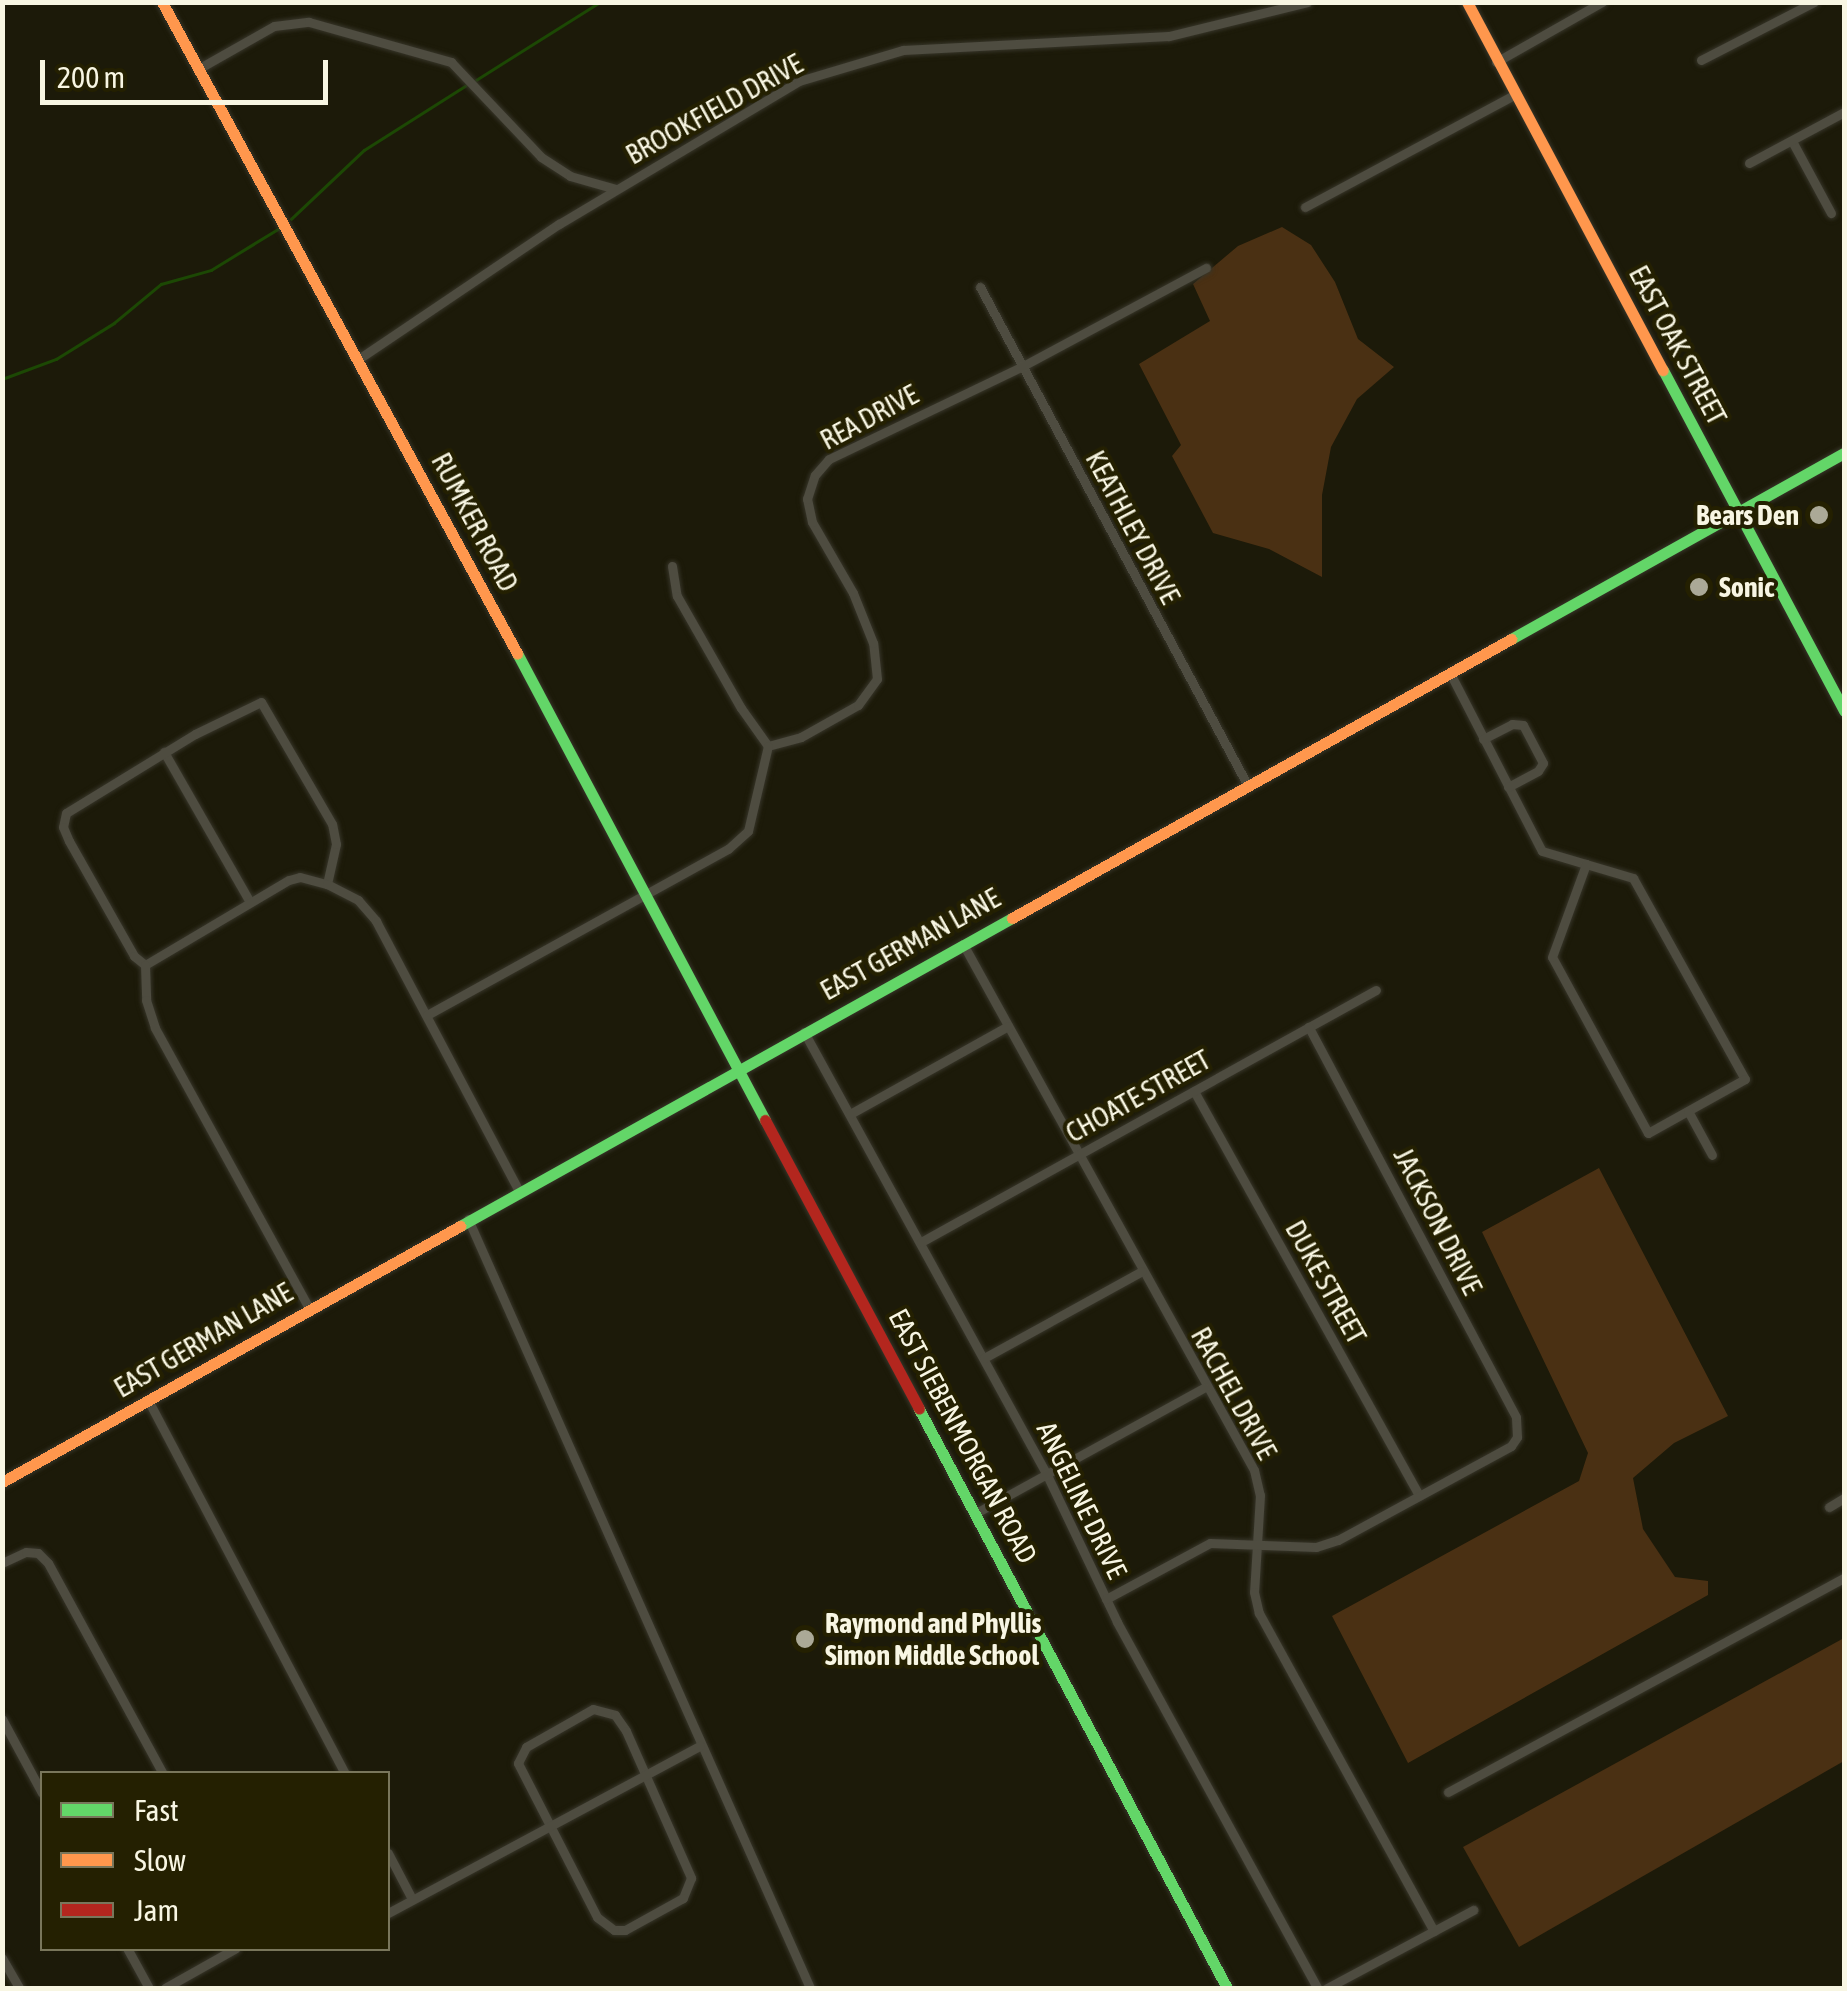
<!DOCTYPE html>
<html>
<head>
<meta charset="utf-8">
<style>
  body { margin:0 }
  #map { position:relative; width:1847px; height:1991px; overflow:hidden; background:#1c1a09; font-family:"Asap Condensed",sans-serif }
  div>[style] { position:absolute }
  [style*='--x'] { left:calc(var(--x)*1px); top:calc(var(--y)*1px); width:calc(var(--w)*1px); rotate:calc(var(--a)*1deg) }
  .green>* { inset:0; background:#4a3013 }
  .stream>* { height:2.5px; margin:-1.25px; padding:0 1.25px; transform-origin:1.25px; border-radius:1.25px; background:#1c4804 }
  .roads { filter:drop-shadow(0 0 2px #373529) drop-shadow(0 0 2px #373529) }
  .street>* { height:9px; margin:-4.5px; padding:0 4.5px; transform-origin:4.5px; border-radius:4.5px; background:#4e4c40 }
  .fast>* { height:11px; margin:-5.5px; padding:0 5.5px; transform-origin:5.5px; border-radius:5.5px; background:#63d668 }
  .slow>* { height:11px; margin:-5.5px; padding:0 5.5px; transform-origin:5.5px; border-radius:5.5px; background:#ff974d }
  .jam>* { height:11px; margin:-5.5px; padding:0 5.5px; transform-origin:5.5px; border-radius:5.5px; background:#b3261e }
  .dots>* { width:28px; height:28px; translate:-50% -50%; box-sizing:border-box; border:5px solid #242001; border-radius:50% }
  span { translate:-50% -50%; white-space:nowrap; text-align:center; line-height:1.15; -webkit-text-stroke:8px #242001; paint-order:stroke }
  .street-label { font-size:28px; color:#f8f6e3 }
  .poi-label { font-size:28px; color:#f8f6e3; font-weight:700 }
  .right { translate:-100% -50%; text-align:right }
  .left { translate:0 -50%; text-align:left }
  .frame { position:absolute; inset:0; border:5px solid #f8f6e3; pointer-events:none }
  .legend { position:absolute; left:40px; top:1771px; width:350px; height:180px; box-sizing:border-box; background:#242001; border:2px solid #79765b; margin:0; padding:12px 18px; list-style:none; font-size:30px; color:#f8f6e3 }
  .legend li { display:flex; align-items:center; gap:20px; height:50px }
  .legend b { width:50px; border:2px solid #79765b }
  .scale { position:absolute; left:40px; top:60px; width:288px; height:45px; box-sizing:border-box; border:5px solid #f8f6e3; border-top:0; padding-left:12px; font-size:30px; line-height:35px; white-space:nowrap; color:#f8f6e3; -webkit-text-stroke:8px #242001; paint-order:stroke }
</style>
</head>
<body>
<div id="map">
  <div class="green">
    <div style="clip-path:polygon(1282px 227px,1311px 245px,1335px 282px,1358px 339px,1394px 367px,1357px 399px,1331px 447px,1322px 495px,1322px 577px,1269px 549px,1213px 533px,1172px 456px,1181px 445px,1139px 364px,1210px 321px,1193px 284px,1238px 246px)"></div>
    <div style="clip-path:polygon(1599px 1168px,1728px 1416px,1674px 1443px,1633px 1478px,1643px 1529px,1675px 1577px,1708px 1581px,1708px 1595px,1408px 1763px,1332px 1616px,1579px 1481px,1588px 1453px,1482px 1232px)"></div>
    <div style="clip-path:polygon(1844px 1638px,1844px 1761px,1519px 1947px,1463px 1847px)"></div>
  </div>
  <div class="stream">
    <div style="--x:476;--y:80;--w:146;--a:-32.2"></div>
    <div style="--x:291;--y:219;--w:100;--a:-43.4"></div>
    <div style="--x:364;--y:150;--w:120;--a:-32.4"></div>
    <div style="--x:2;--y:379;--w:58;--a:-20.3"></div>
    <div style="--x:56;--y:359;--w:68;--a:-31.8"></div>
    <div style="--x:114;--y:323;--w:61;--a:-39.7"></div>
    <div style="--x:161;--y:284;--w:52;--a:-15.6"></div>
    <div style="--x:211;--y:270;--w:79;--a:-31.5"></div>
  </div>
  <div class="roads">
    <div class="street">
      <div style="--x:1701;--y:60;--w:127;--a:-27.2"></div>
      <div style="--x:1496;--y:62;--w:122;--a:-29.5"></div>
      <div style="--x:198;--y:69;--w:87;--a:-29.5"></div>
      <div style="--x:274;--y:26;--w:35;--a:-7"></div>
      <div style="--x:309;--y:22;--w:148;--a:15.7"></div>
      <div style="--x:451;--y:62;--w:131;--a:46.5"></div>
      <div style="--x:541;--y:157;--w:35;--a:33"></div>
      <div style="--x:570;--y:176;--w:48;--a:15.8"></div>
      <div style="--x:1792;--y:141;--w:82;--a:61.6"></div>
      <div style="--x:1749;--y:163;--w:108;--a:-28.2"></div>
      <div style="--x:1305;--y:207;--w:239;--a:-28.2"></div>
      <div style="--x:980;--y:287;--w:566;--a:61.76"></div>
      <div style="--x:360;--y:358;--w:240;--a:-34"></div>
      <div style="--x:559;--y:224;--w:279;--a:-30.8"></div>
      <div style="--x:799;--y:81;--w:109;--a:-16.6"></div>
      <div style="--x:903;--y:50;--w:266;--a:-3"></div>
      <div style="--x:1169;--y:36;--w:142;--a:-13.8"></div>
      <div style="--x:672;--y:566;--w:30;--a:81"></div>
      <div style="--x:677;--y:596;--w:129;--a:60.3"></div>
      <div style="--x:741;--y:708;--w:47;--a:54.6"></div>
      <div style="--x:1450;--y:673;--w:200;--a:62.7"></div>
      <div style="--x:1542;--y:851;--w:46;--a:16.5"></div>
      <div style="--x:1586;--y:864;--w:49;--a:16.6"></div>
      <div style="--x:1633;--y:878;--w:230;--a:60.9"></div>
      <div style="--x:1745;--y:1079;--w:111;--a:150.9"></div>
      <div style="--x:1648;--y:1133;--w:200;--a:-118.6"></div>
      <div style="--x:1552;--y:957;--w:99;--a:-69.9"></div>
      <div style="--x:1483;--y:739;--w:33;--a:-27"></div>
      <div style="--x:1512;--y:724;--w:11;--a:5"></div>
      <div style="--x:1523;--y:725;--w:43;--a:62.2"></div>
      <div style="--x:1543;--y:763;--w:9;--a:122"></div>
      <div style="--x:1538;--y:771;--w:34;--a:152"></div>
      <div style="--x:768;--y:746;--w:34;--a:-15"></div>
      <div style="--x:801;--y:737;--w:65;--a:-29.3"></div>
      <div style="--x:858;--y:705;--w:32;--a:-54"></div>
      <div style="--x:877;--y:679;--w:36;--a:-96"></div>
      <div style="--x:873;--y:643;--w:54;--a:-111.8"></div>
      <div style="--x:853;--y:593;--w:82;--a:-120"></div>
      <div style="--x:812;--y:522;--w:24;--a:-102"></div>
      <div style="--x:807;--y:499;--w:25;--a:-72"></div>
      <div style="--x:815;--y:475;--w:21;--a:-49"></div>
      <div style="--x:829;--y:459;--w:213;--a:-25.6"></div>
      <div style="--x:1021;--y:367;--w:210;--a:-28.2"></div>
      <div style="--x:164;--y:752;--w:173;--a:60.2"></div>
      <div style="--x:327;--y:884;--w:41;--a:-77.3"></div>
      <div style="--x:336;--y:844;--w:20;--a:-101"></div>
      <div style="--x:332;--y:824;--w:141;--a:-120.2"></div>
      <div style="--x:261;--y:702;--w:73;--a:154.1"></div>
      <div style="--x:195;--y:734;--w:151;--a:148.5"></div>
      <div style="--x:66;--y:813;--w:14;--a:102"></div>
      <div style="--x:63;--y:827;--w:15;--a:67"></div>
      <div style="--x:69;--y:841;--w:132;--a:60.5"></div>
      <div style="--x:134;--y:956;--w:14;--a:39"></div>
      <div style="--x:145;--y:965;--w:167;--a:-30.6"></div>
      <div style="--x:289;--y:880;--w:11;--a:-15"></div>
      <div style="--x:300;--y:877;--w:28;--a:15"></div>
      <div style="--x:327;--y:884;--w:35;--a:27"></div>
      <div style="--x:358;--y:900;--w:28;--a:49"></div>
      <div style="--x:376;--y:921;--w:306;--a:62.1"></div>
      <div style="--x:963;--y:944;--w:601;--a:61.05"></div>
      <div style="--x:1254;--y:1470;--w:26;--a:77"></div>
      <div style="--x:1260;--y:1495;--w:97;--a:93.5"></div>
      <div style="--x:1254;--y:1592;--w:22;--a:77"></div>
      <div style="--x:1259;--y:1613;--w:363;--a:61.2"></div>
      <div style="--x:145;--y:965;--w:35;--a:88"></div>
      <div style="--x:146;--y:1000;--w:29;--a:72"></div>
      <div style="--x:155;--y:1028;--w:320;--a:61.2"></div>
      <div style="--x:427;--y:1015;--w:344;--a:-28.9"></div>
      <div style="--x:728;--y:849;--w:27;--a:-42"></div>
      <div style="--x:748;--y:831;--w:87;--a:-76.8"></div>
      <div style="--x:804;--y:1032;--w:505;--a:61.25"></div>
      <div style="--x:1047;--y:1475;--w:163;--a:64.5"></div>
      <div style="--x:1117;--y:1622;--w:417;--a:61.3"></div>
      <div style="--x:1194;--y:1091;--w:463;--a:60.9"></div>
      <div style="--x:1688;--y:1111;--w:50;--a:61.4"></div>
      <div style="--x:850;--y:1114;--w:181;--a:-29.1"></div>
      <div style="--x:468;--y:1219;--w:842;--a:66.02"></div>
      <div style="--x:921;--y:1242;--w:520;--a:-28.98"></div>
      <div style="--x:984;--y:1358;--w:180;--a:-28.8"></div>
      <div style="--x:148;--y:1400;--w:423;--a:62.2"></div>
      <div style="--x:1829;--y:1507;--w:17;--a:-31"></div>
      <div style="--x:976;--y:1513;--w:261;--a:-28.8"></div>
      <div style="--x:2;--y:1563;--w:26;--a:-25"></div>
      <div style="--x:26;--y:1552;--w:12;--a:5"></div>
      <div style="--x:38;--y:1553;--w:14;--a:45"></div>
      <div style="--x:48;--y:1563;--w:240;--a:61.4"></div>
      <div style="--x:1106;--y:1599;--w:118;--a:-28.3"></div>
      <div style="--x:1210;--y:1543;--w:106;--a:2.2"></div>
      <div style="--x:1316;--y:1547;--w:23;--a:-18"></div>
      <div style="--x:1338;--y:1540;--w:197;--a:-28.5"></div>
      <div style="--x:1511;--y:1446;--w:11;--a:-56"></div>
      <div style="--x:1517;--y:1437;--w:20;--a:-93"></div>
      <div style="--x:1516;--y:1417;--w:442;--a:-118"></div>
      <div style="--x:593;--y:1709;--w:23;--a:15"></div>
      <div style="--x:615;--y:1715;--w:19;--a:55"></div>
      <div style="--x:626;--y:1731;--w:161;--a:66.1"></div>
      <div style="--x:691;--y:1878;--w:22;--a:112"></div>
      <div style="--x:683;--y:1898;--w:66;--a:151.1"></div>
      <div style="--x:625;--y:1930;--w:11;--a:180"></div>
      <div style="--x:614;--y:1930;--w:21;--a:-143"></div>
      <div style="--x:597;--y:1917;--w:173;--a:-117.2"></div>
      <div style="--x:518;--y:1763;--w:18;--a:-63"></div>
      <div style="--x:526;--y:1747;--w:77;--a:-29.6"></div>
      <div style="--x:2;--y:1719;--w:84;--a:61.6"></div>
      <div style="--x:1448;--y:1792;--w:450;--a:-28.4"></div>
      <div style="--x:388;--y:1853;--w:52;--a:62.4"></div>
      <div style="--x:388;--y:1913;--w:354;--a:-28.2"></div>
      <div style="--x:127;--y:1948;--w:46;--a:61.2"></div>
      <div style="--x:2;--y:1958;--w:34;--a:60"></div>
      <div style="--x:165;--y:1988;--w:81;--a:-29.4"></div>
      <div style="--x:1327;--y:1988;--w:166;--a:-28.1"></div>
    </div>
    <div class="fast">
      <div style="--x:1663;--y:370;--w:386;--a:62"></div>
      <div style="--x:1511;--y:639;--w:381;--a:-29.2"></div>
      <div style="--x:517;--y:653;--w:529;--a:62.03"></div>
      <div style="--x:460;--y:1226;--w:632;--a:-29.16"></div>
      <div style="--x:919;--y:1409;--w:656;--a:61.99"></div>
    </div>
    <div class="slow">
      <div style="--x:162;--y:2;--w:742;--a:61.4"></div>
      <div style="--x:1467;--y:2;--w:417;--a:62"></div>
      <div style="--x:1012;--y:918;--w:572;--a:-29.21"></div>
      <div style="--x:2;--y:1482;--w:525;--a:-29.2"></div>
    </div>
    <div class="jam">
      <div style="--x:765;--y:1120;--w:327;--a:61.9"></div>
    </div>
  </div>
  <div class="dots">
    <div style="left:1819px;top:515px;background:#aba997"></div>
    <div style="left:1699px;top:587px;background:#aba997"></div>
    <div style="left:805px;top:1639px;background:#aba997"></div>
  </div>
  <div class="street-label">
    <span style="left:714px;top:109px;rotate:-29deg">BROOKFIELD DRIVE</span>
    <span style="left:1678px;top:345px;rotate:62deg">EAST OAK STREET</span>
    <span style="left:869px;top:417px;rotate:-28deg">REA DRIVE</span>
    <span style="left:475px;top:522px;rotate:62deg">RUMKER ROAD</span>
    <span style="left:1133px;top:527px;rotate:62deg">KEATHLEY DRIVE</span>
    <span style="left:910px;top:944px;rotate:-29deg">EAST GERMAN LANE</span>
    <span style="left:1138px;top:1096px;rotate:-29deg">CHOATE STREET</span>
    <span style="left:1438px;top:1221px;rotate:63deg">JACKSON DRIVE</span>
    <span style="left:1326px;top:1282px;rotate:61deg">DUKE STREET</span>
    <span style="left:203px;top:1340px;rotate:-30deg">EAST GERMAN LANE</span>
    <span style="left:1234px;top:1393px;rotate:61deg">RACHEL DRIVE</span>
    <span style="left:963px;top:1436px;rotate:62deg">EAST SIEBENMORGAN ROAD</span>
    <span style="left:1082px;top:1500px;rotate:64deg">ANGELINE DRIVE</span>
  </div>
  <div class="poi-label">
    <span class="right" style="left:1799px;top:515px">Bears Den</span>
    <span class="left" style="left:1719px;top:587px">Sonic</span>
    <span class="left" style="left:825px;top:1639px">Raymond and Phyllis<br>Simon Middle School</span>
  </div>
  <div class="frame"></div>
  <ul class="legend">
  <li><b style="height:12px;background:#63d668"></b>Fast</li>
  <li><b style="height:12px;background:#ff974d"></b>Slow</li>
  <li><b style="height:12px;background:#b3261e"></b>Jam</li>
  </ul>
  <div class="scale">200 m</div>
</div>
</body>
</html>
